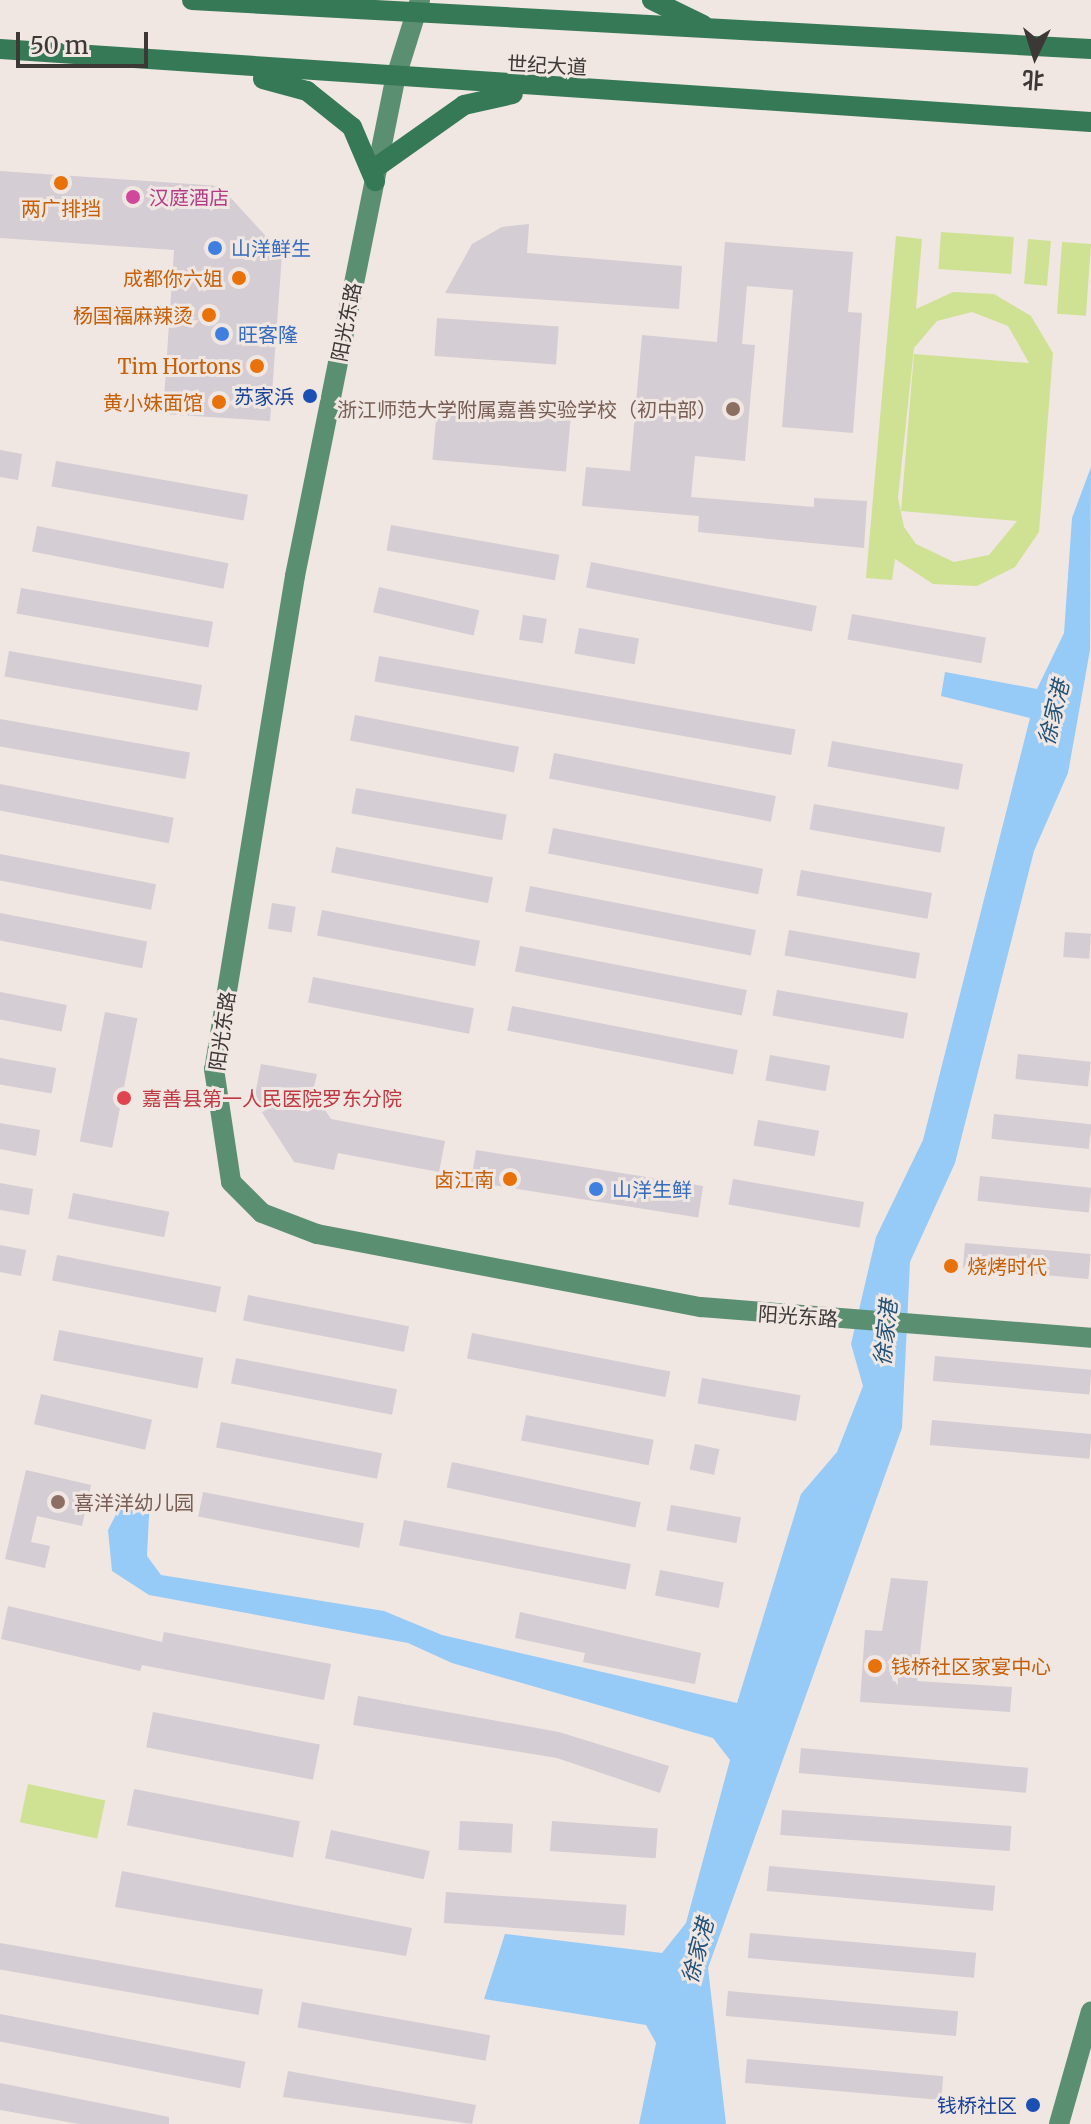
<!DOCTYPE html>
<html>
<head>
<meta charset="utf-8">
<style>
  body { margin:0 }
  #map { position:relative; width:1091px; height:2124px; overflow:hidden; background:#f0e6e2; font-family:Merriweather,"Noto Sans SC",serif }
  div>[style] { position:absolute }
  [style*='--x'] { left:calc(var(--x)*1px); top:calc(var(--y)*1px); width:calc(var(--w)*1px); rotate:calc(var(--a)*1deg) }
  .green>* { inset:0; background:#cfe293; transform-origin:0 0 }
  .water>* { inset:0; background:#96cbf8 }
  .building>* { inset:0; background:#d4cdd3; transform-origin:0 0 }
  .secondary>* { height:20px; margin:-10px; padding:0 10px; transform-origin:10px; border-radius:10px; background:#5b8f71 }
  .primary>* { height:20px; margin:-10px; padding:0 10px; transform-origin:10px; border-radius:10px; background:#367956 }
  .dots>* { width:22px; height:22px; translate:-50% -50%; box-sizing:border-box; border:4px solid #f0e6e2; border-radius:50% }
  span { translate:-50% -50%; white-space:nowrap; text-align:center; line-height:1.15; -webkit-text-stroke:6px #f0e6e2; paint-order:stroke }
  .street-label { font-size:20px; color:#3b3836 }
  .hotel-label { font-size:20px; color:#b23c85 }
  .left { translate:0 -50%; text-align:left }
  .food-label { font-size:20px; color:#c56008 }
  .right { translate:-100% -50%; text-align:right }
  .shop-label { font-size:20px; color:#366cbe }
  .transit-label { font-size:20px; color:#164399 }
  .education-label { font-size:20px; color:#785e54 }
  .health-label { font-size:20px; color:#be3a42 }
  .water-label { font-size:22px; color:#215278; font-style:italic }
  .north { position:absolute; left:995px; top:16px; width:80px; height:80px; -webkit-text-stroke:6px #f0e6e2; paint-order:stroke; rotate:184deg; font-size:22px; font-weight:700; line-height:32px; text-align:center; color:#3b3836 }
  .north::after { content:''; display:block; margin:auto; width:28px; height:36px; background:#3b3836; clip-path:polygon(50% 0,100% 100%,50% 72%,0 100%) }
  .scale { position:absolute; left:16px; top:32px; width:132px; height:36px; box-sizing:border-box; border:4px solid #3b3836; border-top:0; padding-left:10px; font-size:24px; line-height:28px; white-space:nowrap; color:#3b3836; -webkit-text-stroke:6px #f0e6e2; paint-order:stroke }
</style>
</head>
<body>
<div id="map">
  <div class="green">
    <div style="left:941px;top:232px;width:73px;height:37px;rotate:4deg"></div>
    <div style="clip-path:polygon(evenodd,896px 236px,922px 239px,916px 309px,953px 292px,994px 294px,1031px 316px,1053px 353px,1039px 532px,1015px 567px,977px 586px,933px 584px,895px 559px,892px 580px,866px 578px,896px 236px,972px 312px,1008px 326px,1029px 363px,914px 354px,901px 511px,1017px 521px,989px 555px,954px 562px,916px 544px,904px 527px,898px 498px,914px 348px,937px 321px,972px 312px)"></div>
    <div style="left:1028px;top:239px;width:23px;height:45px;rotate:5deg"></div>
    <div style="left:1062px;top:242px;width:29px;height:72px;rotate:4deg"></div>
    <div style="left:28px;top:1784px;width:79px;height:39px;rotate:12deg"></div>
  </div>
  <div class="water">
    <div style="clip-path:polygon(1091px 467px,1090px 650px,1068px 773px,1034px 851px,955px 1163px,910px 1262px,902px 1428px,708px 1968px,726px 2124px,639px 2124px,656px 2043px,646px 2025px,484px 1999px,505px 1934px,662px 1953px,686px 1923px,730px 1760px,713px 1738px,452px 1663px,408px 1643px,149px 1595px,112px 1571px,108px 1530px,124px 1499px,150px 1495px,147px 1556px,161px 1575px,384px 1611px,442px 1635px,737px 1703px,801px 1494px,837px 1452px,863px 1386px,851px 1344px,876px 1237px,923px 1140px,1030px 718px,941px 696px,945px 672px,1037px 689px,1064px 633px,1072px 518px)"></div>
  </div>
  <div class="building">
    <div style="clip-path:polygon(0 171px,220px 186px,282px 254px,270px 421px,163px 414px,174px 250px,0 238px)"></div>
    <div style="clip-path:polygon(529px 224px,527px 253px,682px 266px,679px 309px,445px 293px,472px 244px,502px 227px)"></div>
    <div style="clip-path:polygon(725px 242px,853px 252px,848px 312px,862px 313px,853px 433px,782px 427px,793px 290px,747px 286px,742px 344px,755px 345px,745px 461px,695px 456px,691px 497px,814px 507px,814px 498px,867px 501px,864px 548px,698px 532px,699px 516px,582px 506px,586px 467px,630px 471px,642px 335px,717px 342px)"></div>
    <div style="left:437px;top:318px;width:122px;height:38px;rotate:4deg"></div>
    <div style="left:437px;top:408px;width:134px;height:52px;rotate:5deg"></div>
    <div style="clip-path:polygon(0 450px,22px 454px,18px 480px,0 477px)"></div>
    <div style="left:56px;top:461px;width:195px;height:26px;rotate:10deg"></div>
    <div style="left:391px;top:525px;width:171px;height:26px;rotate:10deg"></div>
    <div style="left:37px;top:526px;width:195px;height:26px;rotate:11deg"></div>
    <div style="left:591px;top:562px;width:230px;height:26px;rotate:11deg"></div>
    <div style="left:379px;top:587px;width:103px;height:26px;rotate:13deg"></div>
    <div style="left:21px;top:588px;width:195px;height:26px;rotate:10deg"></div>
    <div style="left:852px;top:614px;width:136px;height:26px;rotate:10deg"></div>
    <div style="left:523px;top:615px;width:24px;height:25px;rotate:9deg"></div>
    <div style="left:579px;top:628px;width:61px;height:26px;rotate:10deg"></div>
    <div style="left:9px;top:651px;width:196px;height:26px;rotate:10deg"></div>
    <div style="left:379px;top:656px;width:423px;height:26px;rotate:10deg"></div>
    <div style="left:355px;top:715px;width:167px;height:26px;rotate:11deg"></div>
    <div style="left:0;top:719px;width:193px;height:27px;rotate:10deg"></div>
    <div style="left:832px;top:741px;width:133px;height:26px;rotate:10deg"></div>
    <div style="left:554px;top:753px;width:226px;height:26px;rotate:11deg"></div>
    <div style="left:0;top:784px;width:177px;height:26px;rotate:11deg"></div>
    <div style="left:356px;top:788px;width:153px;height:26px;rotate:10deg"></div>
    <div style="left:814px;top:804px;width:133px;height:26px;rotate:10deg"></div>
    <div style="left:553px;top:828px;width:214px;height:26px;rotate:11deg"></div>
    <div style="left:336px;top:847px;width:160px;height:26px;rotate:11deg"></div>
    <div style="left:0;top:854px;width:159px;height:26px;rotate:11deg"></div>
    <div style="left:801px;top:870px;width:133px;height:26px;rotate:10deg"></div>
    <div style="left:530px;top:886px;width:230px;height:26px;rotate:11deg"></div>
    <div style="left:272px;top:903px;width:24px;height:26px;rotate:9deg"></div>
    <div style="left:322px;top:910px;width:161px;height:26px;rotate:11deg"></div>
    <div style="left:0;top:913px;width:150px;height:27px;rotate:11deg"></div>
    <div style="left:789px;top:930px;width:133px;height:26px;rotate:10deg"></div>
    <div style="left:1065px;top:932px;width:26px;height:25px;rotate:4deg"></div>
    <div style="left:520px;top:946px;width:231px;height:26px;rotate:11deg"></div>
    <div style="left:313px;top:977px;width:164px;height:26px;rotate:11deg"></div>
    <div style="left:777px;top:990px;width:133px;height:26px;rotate:10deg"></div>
    <div style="left:0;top:992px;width:68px;height:27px;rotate:11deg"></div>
    <div style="left:512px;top:1006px;width:230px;height:25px;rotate:11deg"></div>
    <div style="left:105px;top:1012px;width:33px;height:132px;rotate:11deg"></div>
    <div style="left:1018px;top:1054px;width:73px;height:25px;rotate:6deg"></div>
    <div style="left:770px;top:1055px;width:61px;height:26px;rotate:10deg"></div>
    <div style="left:0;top:1058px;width:57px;height:26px;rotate:10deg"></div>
    <div style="clip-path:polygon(261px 1064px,317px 1074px,313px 1091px,331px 1119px,445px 1141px,439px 1172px,338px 1153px,334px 1170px,294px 1162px,254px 1100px)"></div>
    <div style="left:994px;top:1114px;width:98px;height:25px;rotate:6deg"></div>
    <div style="left:758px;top:1120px;width:62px;height:26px;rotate:10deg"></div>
    <div style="clip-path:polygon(0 1123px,40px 1130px,36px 1156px,0 1149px)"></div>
    <div style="left:476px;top:1150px;width:230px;height:32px;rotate:9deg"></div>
    <div style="left:980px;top:1176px;width:112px;height:25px;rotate:6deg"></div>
    <div style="left:733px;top:1179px;width:133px;height:26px;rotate:10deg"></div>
    <div style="clip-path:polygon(0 1183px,33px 1189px,29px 1215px,0 1210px)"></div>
    <div style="left:73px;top:1193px;width:98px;height:26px;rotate:11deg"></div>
    <div style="left:965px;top:1243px;width:126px;height:25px;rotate:5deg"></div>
    <div style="clip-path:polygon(0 1245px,26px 1250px,21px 1276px,0 1272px)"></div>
    <div style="left:57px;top:1255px;width:167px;height:26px;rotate:11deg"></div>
    <div style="left:248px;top:1295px;width:164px;height:26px;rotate:11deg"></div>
    <div style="left:59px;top:1330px;width:147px;height:31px;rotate:11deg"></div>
    <div style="left:472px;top:1333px;width:202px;height:26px;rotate:11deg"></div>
    <div style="left:935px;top:1356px;width:157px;height:25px;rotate:5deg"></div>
    <div style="left:236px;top:1358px;width:164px;height:26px;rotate:11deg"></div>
    <div style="left:702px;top:1378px;width:100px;height:26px;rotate:10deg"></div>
    <div style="left:41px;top:1394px;width:114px;height:31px;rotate:13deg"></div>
    <div style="left:526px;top:1415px;width:130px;height:26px;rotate:11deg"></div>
    <div style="left:932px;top:1420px;width:160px;height:25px;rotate:5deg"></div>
    <div style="left:221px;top:1422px;width:164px;height:26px;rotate:11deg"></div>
    <div style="left:695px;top:1444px;width:25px;height:26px;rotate:12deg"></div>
    <div style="left:452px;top:1462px;width:193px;height:26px;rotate:12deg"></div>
    <div style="clip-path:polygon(26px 1470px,91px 1485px,82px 1526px,37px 1516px,31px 1542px,50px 1546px,45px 1568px,5px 1559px)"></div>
    <div style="left:203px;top:1492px;width:164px;height:25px;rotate:11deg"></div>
    <div style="left:671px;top:1505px;width:71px;height:26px;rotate:10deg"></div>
    <div style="left:404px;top:1520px;width:231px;height:26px;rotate:11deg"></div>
    <div style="left:660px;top:1570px;width:65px;height:26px;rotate:11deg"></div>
    <div style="clip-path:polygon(891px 1578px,928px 1581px,917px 1681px,1012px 1687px,1010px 1712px,860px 1702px,865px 1630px,882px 1631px)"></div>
    <div style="clip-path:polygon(8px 1606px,162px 1642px,164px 1632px,331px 1664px,324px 1700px,142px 1665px,140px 1671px,1px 1639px)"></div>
    <div style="clip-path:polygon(520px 1612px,701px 1653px,695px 1684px,583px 1662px,585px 1653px,515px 1638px)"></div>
    <div style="clip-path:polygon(358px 1696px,559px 1732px,669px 1766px,660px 1793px,557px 1758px,353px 1725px)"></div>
    <div style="left:153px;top:1712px;width:170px;height:36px;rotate:11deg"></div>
    <div style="left:801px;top:1748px;width:228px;height:25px;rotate:5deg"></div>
    <div style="left:134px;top:1789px;width:169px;height:37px;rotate:11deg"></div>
    <div style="left:782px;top:1810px;width:230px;height:25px;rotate:4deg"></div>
    <div style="left:460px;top:1821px;width:53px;height:29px;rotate:3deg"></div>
    <div style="left:552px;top:1821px;width:106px;height:30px;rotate:4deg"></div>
    <div style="left:331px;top:1830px;width:101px;height:29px;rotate:12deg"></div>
    <div style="left:769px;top:1866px;width:227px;height:25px;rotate:5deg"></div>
    <div style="clip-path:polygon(122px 1871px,412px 1928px,406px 1956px,115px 1907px)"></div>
    <div style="left:446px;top:1892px;width:181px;height:31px;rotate:4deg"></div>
    <div style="left:750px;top:1933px;width:227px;height:25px;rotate:5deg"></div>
    <div style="left:0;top:1943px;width:267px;height:26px;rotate:10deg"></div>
    <div style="left:728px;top:1991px;width:231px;height:25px;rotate:5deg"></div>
    <div style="left:302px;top:2002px;width:191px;height:26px;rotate:10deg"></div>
    <div style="left:0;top:2014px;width:250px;height:27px;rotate:11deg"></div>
    <div style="left:747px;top:2059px;width:197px;height:24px;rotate:5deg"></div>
    <div style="clip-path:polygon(288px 2071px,476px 2105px,472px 2124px,283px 2097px)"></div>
    <div style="clip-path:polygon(0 2083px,169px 2117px,169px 2124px,79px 2124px,0 2110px)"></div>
  </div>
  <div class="secondary">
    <div style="--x:420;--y:0;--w:84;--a:107.4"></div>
    <div style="--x:395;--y:80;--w:506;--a:101.4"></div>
    <div style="--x:295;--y:576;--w:500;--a:99.3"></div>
    <div style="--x:214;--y:1069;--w:114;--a:81.4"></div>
    <div style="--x:231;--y:1182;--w:44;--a:45"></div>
    <div style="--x:262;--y:1213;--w:59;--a:20.9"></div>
    <div style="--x:317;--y:1234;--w:391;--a:10.8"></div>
    <div style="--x:701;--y:1307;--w:391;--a:4.5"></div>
    <div style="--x:1059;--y:2124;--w:117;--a:-74.2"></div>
  </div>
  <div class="primary">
    <div style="--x:192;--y:0;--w:900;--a:3.12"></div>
    <div style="--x:652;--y:0;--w:57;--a:26.1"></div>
    <div style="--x:0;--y:49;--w:1093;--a:3.83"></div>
    <div style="--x:263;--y:79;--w:46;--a:15.3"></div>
    <div style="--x:307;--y:91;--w:58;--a:38.7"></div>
    <div style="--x:352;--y:127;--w:59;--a:66.9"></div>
    <div style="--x:378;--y:166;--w:105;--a:-35.3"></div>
    <div style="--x:464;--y:105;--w:50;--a:-12.7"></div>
  </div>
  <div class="dots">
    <div style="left:61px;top:183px;background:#e8710a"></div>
    <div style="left:133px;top:197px;background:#d1479c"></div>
    <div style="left:215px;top:248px;background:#3f7fe0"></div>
    <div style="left:239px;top:278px;background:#e8710a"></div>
    <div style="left:209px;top:315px;background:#e8710a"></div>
    <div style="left:222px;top:334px;background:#3f7fe0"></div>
    <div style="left:257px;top:366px;background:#e8710a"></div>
    <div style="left:310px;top:396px;background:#1a4fb4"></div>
    <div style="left:219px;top:402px;background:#e8710a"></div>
    <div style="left:733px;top:409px;background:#8d6e63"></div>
    <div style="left:124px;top:1098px;background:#e0444e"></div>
    <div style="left:510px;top:1179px;background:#e8710a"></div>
    <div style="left:596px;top:1189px;background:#3f7fe0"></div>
    <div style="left:951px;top:1266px;background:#e8710a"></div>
    <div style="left:58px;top:1502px;background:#8d6e63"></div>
    <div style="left:875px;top:1666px;background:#e8710a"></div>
    <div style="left:1033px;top:2105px;background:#1a4fb4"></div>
  </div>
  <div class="street-label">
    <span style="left:547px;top:65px;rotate:3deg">世纪大道</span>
    <span style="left:346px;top:322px;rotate:-79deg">阳光东路</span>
    <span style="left:222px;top:1031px;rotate:-82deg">阳光东路</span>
    <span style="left:798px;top:1316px;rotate:4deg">阳光东路</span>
  </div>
  <div class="hotel-label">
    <span class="left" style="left:149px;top:197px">汉庭酒店</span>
  </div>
  <div class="food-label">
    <span style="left:61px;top:208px">两广排挡</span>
    <span class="right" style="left:223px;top:278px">成都你六姐</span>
    <span class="right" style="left:193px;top:315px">杨国福麻辣烫</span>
    <span class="right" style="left:241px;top:366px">Tim Hortons</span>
    <span class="right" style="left:203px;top:402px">黄小妹面馆</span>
    <span class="right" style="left:494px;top:1179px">卤江南</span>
    <span class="left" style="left:967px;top:1266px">烧烤时代</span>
    <span class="left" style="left:891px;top:1666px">钱桥社区家宴中心</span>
  </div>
  <div class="shop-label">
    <span class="left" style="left:231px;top:248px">山洋鲜生</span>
    <span class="left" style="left:238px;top:334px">旺客隆</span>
    <span class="left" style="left:612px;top:1189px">山洋生鲜</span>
  </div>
  <div class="transit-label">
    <span class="right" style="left:294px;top:396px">苏家浜</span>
    <span class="right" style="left:1017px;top:2105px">钱桥社区</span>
  </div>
  <div class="education-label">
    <span class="right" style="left:717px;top:409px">浙江师范大学附属嘉善实验学校（初中部）</span>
    <span class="left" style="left:74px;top:1502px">喜洋洋幼儿园</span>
  </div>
  <div class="health-label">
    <span class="left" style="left:142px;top:1098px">嘉善县第一人民医院罗东分院</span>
  </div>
  <div class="water-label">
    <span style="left:1054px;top:713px;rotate:-76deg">徐家港</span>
    <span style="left:886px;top:1333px;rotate:-84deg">徐家港</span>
    <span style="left:698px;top:1951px;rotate:-75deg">徐家港</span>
  </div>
  <div class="north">北</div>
  <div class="scale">50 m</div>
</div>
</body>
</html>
